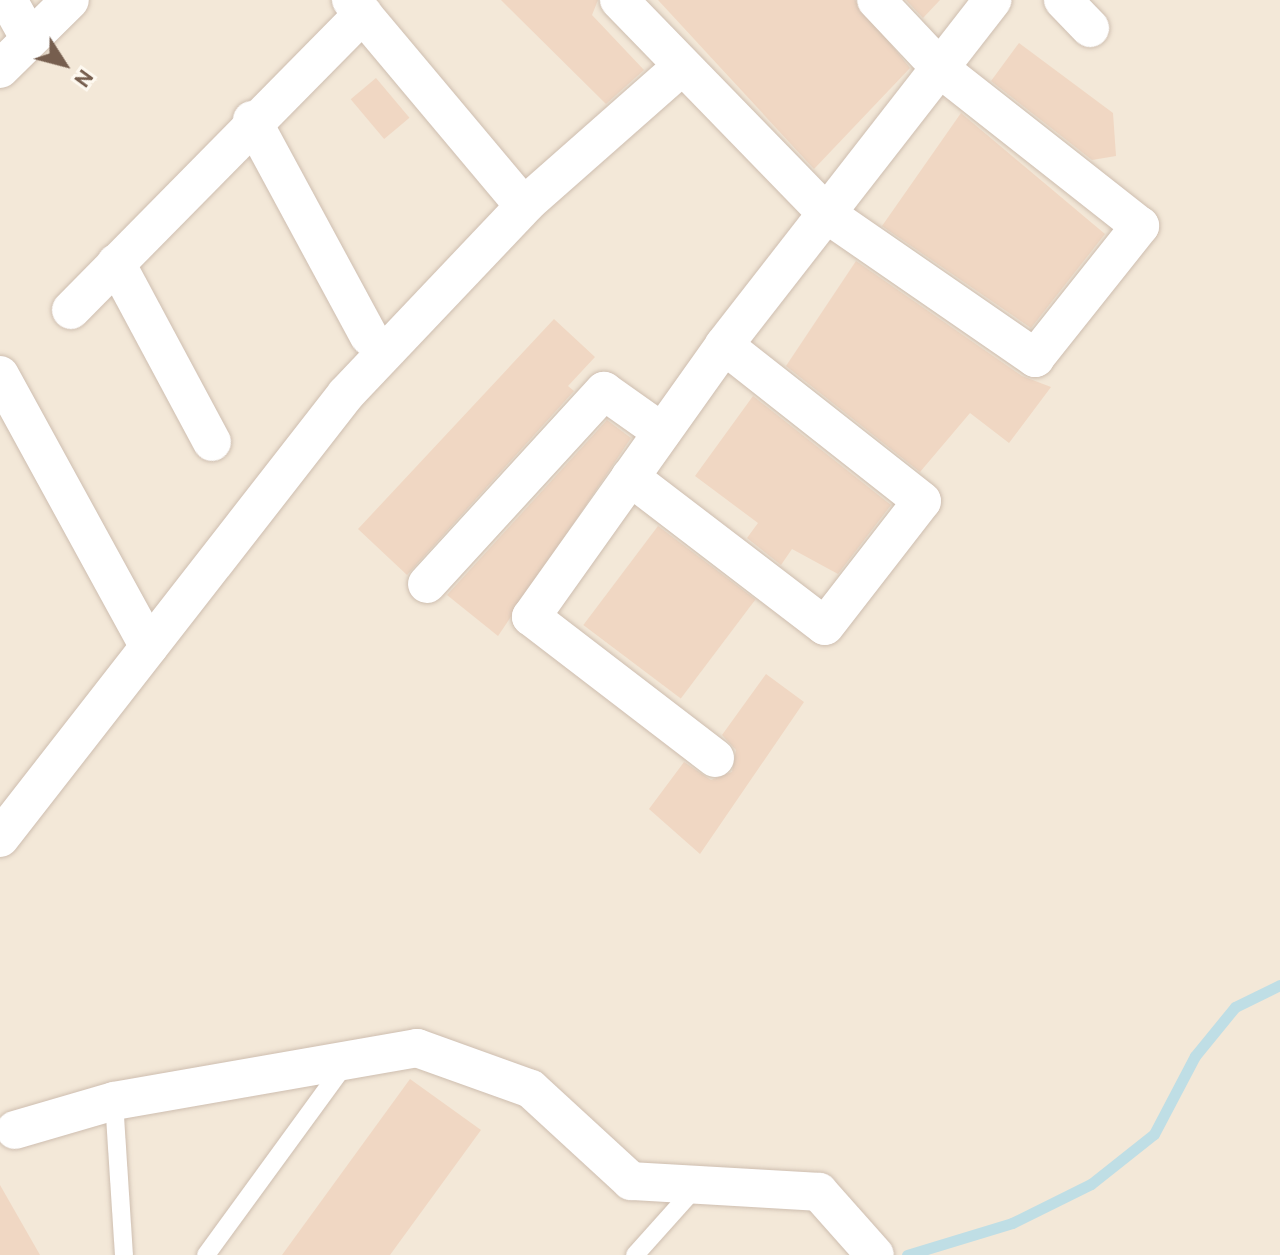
<!DOCTYPE html>
<html>
<head>
<meta charset="utf-8">
<style>
  body { margin:0 }
  #map { position:relative; width:1280px; height:1255px; overflow:hidden; background:#fcf6ea; font-family:Cabin,sans-serif }
  div>[style] { position:absolute }
  [style*='--x'] { left:calc(var(--x)*1px); top:calc(var(--y)*1px); width:calc(var(--w)*1px); rotate:calc(var(--a)*1deg) }
  .residential>* { inset:0; background:#f3e8d8; transform-origin:0 0 }
  .stream>* { height:11px; margin:-5.5px; padding:0 5.5px; transform-origin:5.5px; border-radius:5.5px; background:#bfdee5 }
  .building>* { inset:0; background:#f0d7c3; transform-origin:0 0 }
  .roads { filter:drop-shadow(0 0 2px #cebeb0) drop-shadow(0 0 2px #cebeb0) }
  .lane>* { height:18px; margin:-9px; padding:0 9px; transform-origin:9px; border-radius:9px; background:#fff }
  .street>* { height:38px; margin:-19px; padding:0 19px; transform-origin:19px; border-radius:19px; background:#fff }
  span { translate:-50% -50%; white-space:nowrap; text-align:center; line-height:1.15; -webkit-text-stroke:8px #fef9f0; paint-order:stroke }
  .north { position:absolute; left:24px; top:24px; width:80px; height:80px; -webkit-text-stroke:6px #fef9f0; paint-order:stroke; rotate:126deg; font-size:22px; font-weight:700; line-height:32px; text-align:center; color:#765e4e }
  .north::after { content:''; display:block; margin:auto; width:28px; height:36px; background:#765e4e; clip-path:polygon(50% 0,100% 100%,50% 72%,0 100%) }
</style>
</head>
<body>
<div id="map">
  <div class="residential">
    <div style="left:0;top:0;width:1280px;height:1255px"></div>
  </div>
  <div class="stream">
    <div style="--x:907;--y:1255;--w:110;--a:-16.9"></div>
    <div style="--x:1012;--y:1223;--w:88;--a:-26.3"></div>
    <div style="--x:1091;--y:1184;--w:80;--a:-38.4"></div>
    <div style="--x:1154;--y:1134;--w:88;--a:-62.3"></div>
    <div style="--x:1195;--y:1056;--w:63;--a:-50.8"></div>
    <div style="--x:1235;--y:1007;--w:50;--a:-26.1"></div>
  </div>
  <div class="building">
    <div style="clip-path:polygon(501px 0,598px 0,592px 15px,644px 70px,606px 104px)"></div>
    <div style="clip-path:polygon(658px 0,855px 0,910px 68px,814px 169px)"></div>
    <div style="clip-path:polygon(906px 0,940px 0,923px 18px)"></div>
    <div style="clip-path:polygon(1019px 43px,1113px 113px,1116px 156px,1092px 160px,991px 81px)"></div>
    <div style="left:376px;top:78px;width:52px;height:33px;rotate:50deg"></div>
    <div style="clip-path:polygon(961px 113px,1105px 234px,1031px 328px,882px 226px)"></div>
    <div style="clip-path:polygon(856px 261px,1022px 376px,1051px 387px,1009px 443px,970px 413px,920px 472px,786px 366px)"></div>
    <div style="clip-path:polygon(554px 319px,595px 357px,568px 386px,574px 391px,407px 575px,358px 529px)"></div>
    <div style="clip-path:polygon(753px 396px,891px 505px,838px 574px,792px 549px,781px 565px,747px 538px,758px 523px,695px 476px)"></div>
    <div style="clip-path:polygon(607px 420px,631px 438px,498px 636px,447px 595px)"></div>
    <div style="left:658px;top:526px;width:122px;height:124px;rotate:37deg"></div>
    <div style="clip-path:polygon(766px 674px,804px 702px,700px 854px,649px 809px,684px 762px,711px 780px,732px 772px,736px 750px,722px 735px)"></div>
    <div style="clip-path:polygon(410px 1079px,481px 1130px,390px 1255px,282px 1255px)"></div>
    <div style="clip-path:polygon(0 1185px,40px 1255px,0 1255px)"></div>
  </div>
  <div class="roads">
    <div class="lane">
      <div style="--x:114;--y:1101;--w:154;--a:86.3"></div>
      <div style="--x:206;--y:1255;--w:238;--a:-53.9"></div>
      <div style="--x:635;--y:1255;--w:93;--a:-48.1"></div>
    </div>
    <div class="street">
      <div style="--x:8;--y:0;--w:41;--a:60.9"></div>
      <div style="--x:351;--y:0;--w:252;--a:50"></div>
      <div style="--x:619;--y:0;--w:300;--a:45.8"></div>
      <div style="--x:828;--y:215;--w:252;--a:34.6"></div>
      <div style="--x:1035;--y:358;--w:169;--a:-51.5"></div>
      <div style="--x:1140;--y:226;--w:252;--a:-141.8"></div>
      <div style="--x:942;--y:70;--w:96;--a:-133.3"></div>
      <div style="--x:1063;--y:0;--w:39;--a:46"></div>
      <div style="--x:0;--y:69;--w:98;--a:-44.6"></div>
      <div style="--x:252;--y:120;--w:246;--a:61.6"></div>
      <div style="--x:116;--y:263;--w:203;--a:61.8"></div>
      <div style="--x:71;--y:310;--w:416;--a:-45.4"></div>
      <div style="--x:0;--y:375;--w:310;--a:61.3"></div>
      <div style="--x:630;--y:477;--w:245;--a:37.4"></div>
      <div style="--x:825;--y:626;--w:158;--a:-52.2"></div>
      <div style="--x:922;--y:501;--w:252;--a:-141.8"></div>
      <div style="--x:427;--y:584;--w:262;--a:-47.5"></div>
      <div style="--x:604;--y:391;--w:71;--a:35.3"></div>
      <div style="--x:715;--y:758;--w:232;--a:-142.5"></div>
      <div style="--x:531;--y:617;--w:334;--a:-54.6"></div>
      <div style="--x:724;--y:345;--w:437;--a:-52.1"></div>
      <div style="--x:0;--y:838;--w:563;--a:-52.07"></div>
      <div style="--x:346;--y:394;--w:263;--a:-46.5"></div>
      <div style="--x:527;--y:203;--w:205;--a:-41.4"></div>
      <div style="--x:15;--y:1130;--w:103;--a:-16.3"></div>
      <div style="--x:114;--y:1101;--w:308;--a:-9.9"></div>
      <div style="--x:417;--y:1048;--w:121;--a:19.8"></div>
      <div style="--x:531;--y:1089;--w:136;--a:42.6"></div>
      <div style="--x:631;--y:1181;--w:188;--a:3.3"></div>
      <div style="--x:819;--y:1192;--w:84;--a:48.4"></div>
    </div>
  </div>
  <div class="north">N</div>
</div>
</body>
</html>
